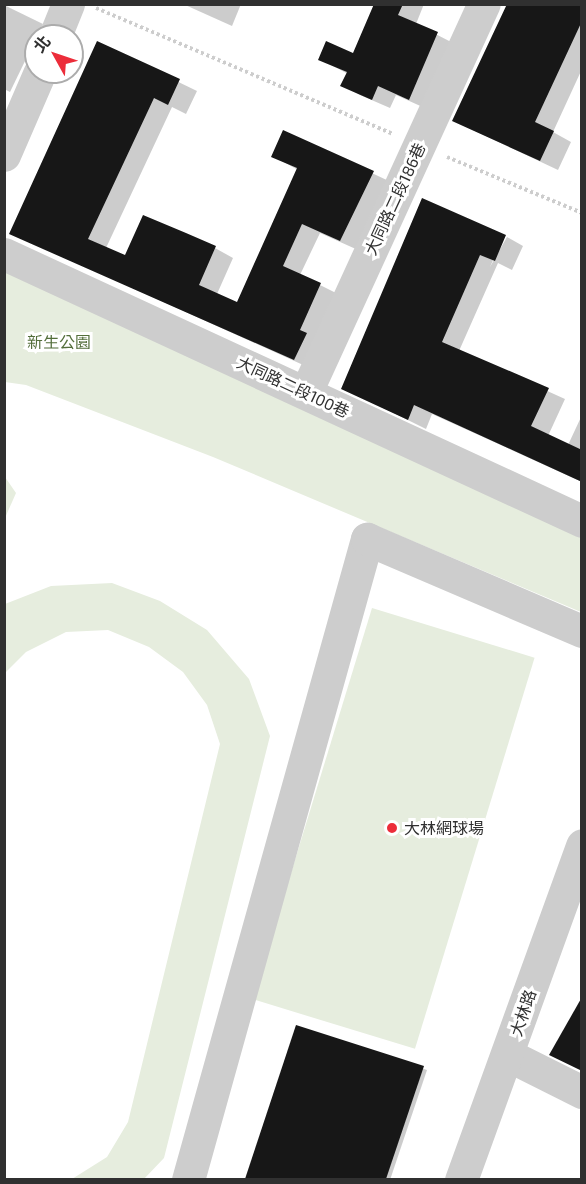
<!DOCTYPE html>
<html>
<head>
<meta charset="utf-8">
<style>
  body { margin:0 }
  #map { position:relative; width:586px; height:1184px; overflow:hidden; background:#fff; font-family:"Exo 2","Noto Sans TC",sans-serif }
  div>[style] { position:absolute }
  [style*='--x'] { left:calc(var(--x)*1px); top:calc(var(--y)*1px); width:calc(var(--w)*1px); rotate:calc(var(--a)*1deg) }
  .green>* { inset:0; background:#e6edde; transform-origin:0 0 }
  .shadow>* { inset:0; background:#0003 }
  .building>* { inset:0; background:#171717 }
  .path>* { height:4px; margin-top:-2px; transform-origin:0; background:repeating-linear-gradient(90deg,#cdcdcd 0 3px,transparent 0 6px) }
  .minor>* { height:33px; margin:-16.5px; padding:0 16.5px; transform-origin:16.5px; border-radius:16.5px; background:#cdcdcd }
  .dots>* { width:16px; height:16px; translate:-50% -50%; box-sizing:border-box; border:3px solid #fff; border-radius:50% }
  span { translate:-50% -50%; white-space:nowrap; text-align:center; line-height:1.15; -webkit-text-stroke:6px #fff; paint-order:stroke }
  .street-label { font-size:16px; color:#303030 }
  .park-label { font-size:16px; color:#536e3b }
  .poi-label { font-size:16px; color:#303030 }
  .left { translate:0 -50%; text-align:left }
  .frame { position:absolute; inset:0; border:6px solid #303030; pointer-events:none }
  .north { position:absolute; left:24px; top:24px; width:60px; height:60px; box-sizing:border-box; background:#fff; border:2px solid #acacac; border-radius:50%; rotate:310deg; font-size:16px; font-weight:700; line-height:24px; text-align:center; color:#303030 }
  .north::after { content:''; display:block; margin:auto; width:21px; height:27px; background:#ec2d3a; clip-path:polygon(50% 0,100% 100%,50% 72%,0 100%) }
</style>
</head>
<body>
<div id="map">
  <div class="green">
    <div style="clip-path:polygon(5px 262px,581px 523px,581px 612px,213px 457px,26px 385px,5px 382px)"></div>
    <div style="clip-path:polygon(5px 477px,16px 493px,5px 518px)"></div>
    <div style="clip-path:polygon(112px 583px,160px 601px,207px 630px,249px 679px,270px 736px,164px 1158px,144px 1179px,72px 1179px,107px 1157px,128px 1122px,220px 744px,207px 705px,183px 672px,149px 647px,108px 630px,66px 632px,26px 652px,5px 673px,5px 604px,51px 586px)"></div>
    <div style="left:372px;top:608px;width:170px;height:409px;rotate:17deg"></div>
  </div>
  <div class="shadow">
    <div style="clip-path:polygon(183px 4px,241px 4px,232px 26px)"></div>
    <div style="clip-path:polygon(376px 4px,424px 4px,416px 24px,455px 44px,427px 109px,396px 95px,390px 108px,360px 95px,342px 85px,348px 74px,320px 59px,354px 55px)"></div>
    <div style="clip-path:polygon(582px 4px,582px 69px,553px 132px,571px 142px,558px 170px,454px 121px)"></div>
    <div style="clip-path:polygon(4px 5px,43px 24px,10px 92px,4px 89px)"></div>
    <div style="clip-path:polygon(98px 43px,197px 91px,186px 114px,172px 107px,106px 248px,126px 257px,215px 248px,233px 258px,217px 294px,238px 304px,298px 170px,273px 156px,284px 132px,391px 182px,358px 250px,320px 233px,300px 275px,338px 294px,312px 369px,11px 233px)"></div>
    <div style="clip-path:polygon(422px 200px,504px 236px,490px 267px,507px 237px,523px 246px,512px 270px,498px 263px,459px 351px,565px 399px,548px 436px,568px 445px,582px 415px,582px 482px,432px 414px,426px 429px,343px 388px)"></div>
    <div style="clip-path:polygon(297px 1026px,427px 1070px,390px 1180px,246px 1180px)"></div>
  </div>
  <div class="building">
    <div style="clip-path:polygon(374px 4px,403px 4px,398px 15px,438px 32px,409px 100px,378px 86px,372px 100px,340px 86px,347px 72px,318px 60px,326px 41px,353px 53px)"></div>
    <div style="clip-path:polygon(507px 4px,582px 4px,582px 21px,535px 122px,554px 131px,540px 161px,452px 121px)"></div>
    <div style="clip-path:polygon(97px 41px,180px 79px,168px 105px,154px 98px,88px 239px,125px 255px,143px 215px,186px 233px,216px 246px,199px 285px,237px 302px,297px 168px,271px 157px,283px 130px,374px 171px,340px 241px,302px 224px,283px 266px,321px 283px,300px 330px,307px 333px,294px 360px,9px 234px)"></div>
    <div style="clip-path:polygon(422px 198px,506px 235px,495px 261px,480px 255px,442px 342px,549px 388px,531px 426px,582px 450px,582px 482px,414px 405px,408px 420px,341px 389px)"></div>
    <div style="clip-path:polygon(582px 997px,582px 1071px,549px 1055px)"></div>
    <div style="clip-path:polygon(296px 1025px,424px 1066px,386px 1179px,245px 1179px)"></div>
  </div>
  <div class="path">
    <div style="--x:96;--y:8;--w:323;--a:23"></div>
    <div style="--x:447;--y:157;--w:146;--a:22.5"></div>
    <div style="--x:4;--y:463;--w:1;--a:0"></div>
  </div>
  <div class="minor">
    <div style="--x:55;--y:36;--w:35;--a:-68"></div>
    <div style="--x:4;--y:155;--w:90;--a:-66.6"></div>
    <div style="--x:4;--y:254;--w:637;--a:24.79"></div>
    <div style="--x:306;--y:392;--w:427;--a:-65.4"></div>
    <div style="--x:508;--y:1055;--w:83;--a:26.6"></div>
    <div style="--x:188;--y:1180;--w:666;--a:-74.4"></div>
    <div style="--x:367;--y:539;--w:234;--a:23.2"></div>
    <div style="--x:461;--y:1180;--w:356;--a:-70.1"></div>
  </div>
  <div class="dots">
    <div style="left:392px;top:828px;background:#ec2d3a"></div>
  </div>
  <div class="street-label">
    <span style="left:395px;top:199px;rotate:-65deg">大同路二段186巷</span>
    <span style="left:293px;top:387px;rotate:25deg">大同路二段100巷</span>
    <span style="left:523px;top:1013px;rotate:-71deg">大林路</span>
  </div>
  <div class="park-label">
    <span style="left:59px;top:342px">新生公園</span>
  </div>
  <div class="poi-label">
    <span class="left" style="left:404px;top:828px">大林網球場</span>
  </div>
  <div class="frame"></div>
  <div class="north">北</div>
</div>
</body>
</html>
